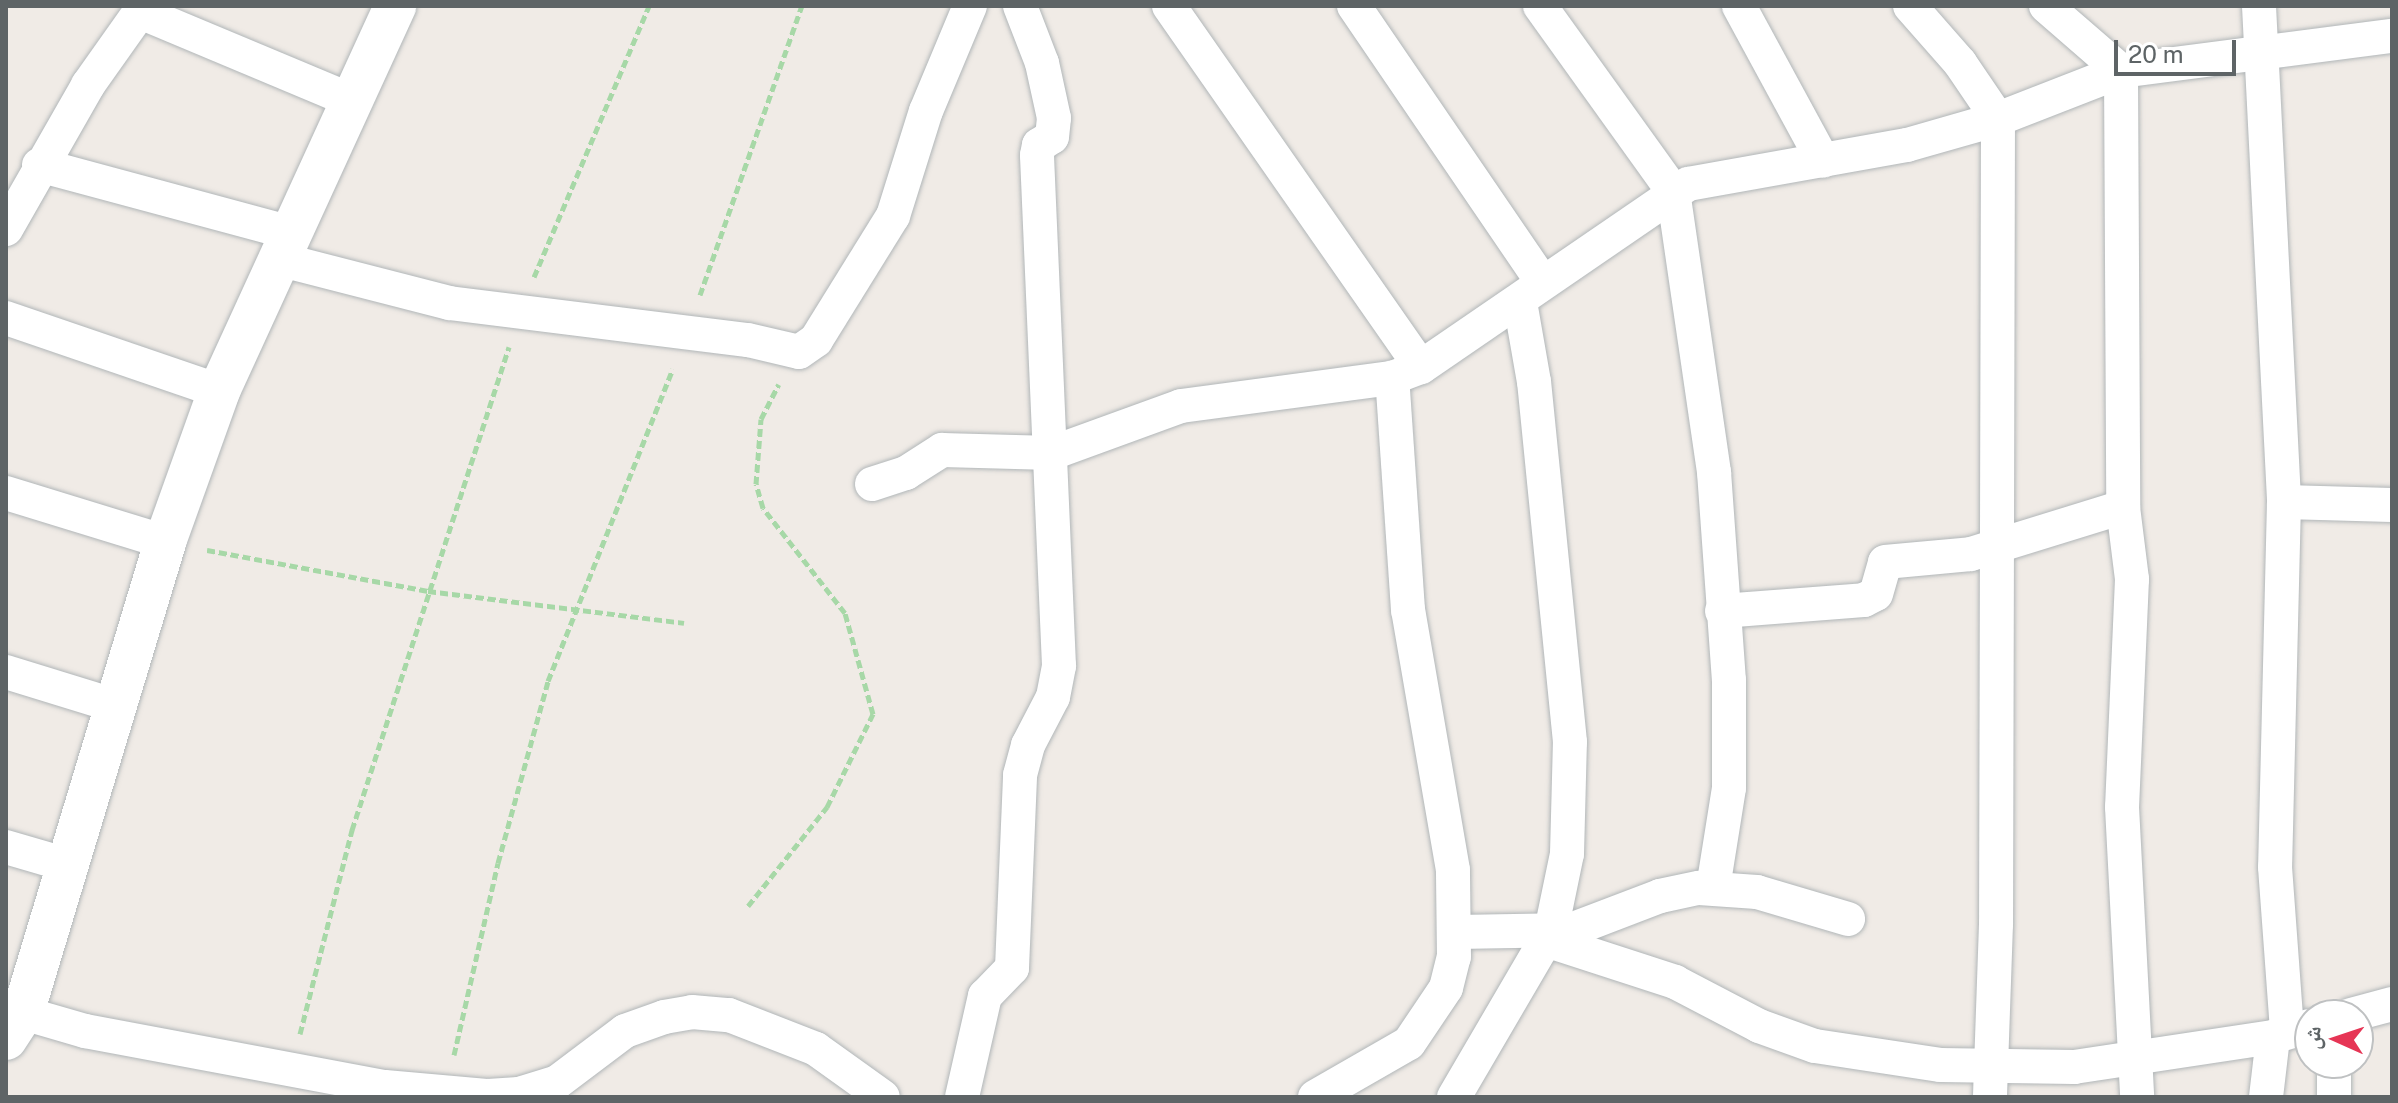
<!DOCTYPE html>
<html>
<head>
<meta charset="utf-8">
<style>
  body { margin:0 }
  #map { position:relative; width:2398px; height:1103px; overflow:hidden; background:#f0ebe6; font-family:"Public Sans","Noto Naskh Arabic",sans-serif }
  div>[style] { position:absolute }
  [style*='--x'] { left:calc(var(--x)*1px); top:calc(var(--y)*1px); width:calc(var(--w)*1px); rotate:calc(var(--a)*1deg) }
  .path>* { height:5px; margin-top:-2.5px; transform-origin:0; background:repeating-linear-gradient(90deg,#a7d8a7 0 8px,transparent 0 12px) }
  .roads { filter:drop-shadow(0 0 2px #b1b6b8) drop-shadow(0 0 2px #b1b6b8) }
  .minor>* { height:34px; margin:-17px; padding:0 17px; transform-origin:17px; border-radius:17px; background:#fff }
  .tertiary>* { height:42px; margin:-21px; padding:0 21px; transform-origin:21px; border-radius:21px; background:#fff }
  span { translate:-50% -50%; white-space:nowrap; text-align:center; line-height:1.15; -webkit-text-stroke:7px #fff; paint-order:stroke }
  .frame { position:absolute; inset:0; border:8px solid #5e6466; pointer-events:none }
  .north { position:absolute; left:2294px; top:999px; width:80px; height:80px; box-sizing:border-box; background:#fff; border:2px solid #bfc1c2; border-radius:50%; rotate:273deg; font-size:22px; font-weight:700; line-height:32px; text-align:center; color:#5e6466 }
  .north::after { content:''; display:block; margin:auto; width:28px; height:36px; background:#e63555; clip-path:polygon(50% 0,100% 100%,50% 72%,0 100%) }
  .scale { position:absolute; left:2114px; top:40px; width:122px; height:36px; box-sizing:border-box; border:4px solid #5e6466; border-top:0; padding-left:10px; font-size:24px; line-height:28px; white-space:nowrap; color:#5e6466; -webkit-text-stroke:6px #fff; paint-order:stroke }
</style>
</head>
<body>
<div id="map">
  <div class="path">
    <div style="--x:534;--y:277;--w:294;--a:-67"></div>
    <div style="--x:700;--y:295;--w:306;--a:-70.6"></div>
    <div style="--x:207;--y:550;--w:225;--a:10.5"></div>
    <div style="--x:428;--y:591;--w:258;--a:7.1"></div>
    <div style="--x:748;--y:906;--w:127;--a:-51.4"></div>
    <div style="--x:827;--y:807;--w:104;--a:-63.7"></div>
    <div style="--x:873;--y:714;--w:105;--a:-105.5"></div>
    <div style="--x:845;--y:613;--w:133;--a:-128"></div>
    <div style="--x:763;--y:508;--w:25;--a:-106"></div>
    <div style="--x:756;--y:484;--w:65;--a:-85.6"></div>
    <div style="--x:761;--y:419;--w:39;--a:-63"></div>
    <div style="--x:300;--y:1034;--w:211;--a:-75.7"></div>
    <div style="--x:352;--y:830;--w:508;--a:-71.99"></div>
    <div style="--x:454;--y:1055;--w:197;--a:-77.1"></div>
    <div style="--x:498;--y:863;--w:189;--a:-74.6"></div>
    <div style="--x:548;--y:681;--w:336;--a:-68.2"></div>
  </div>
  <div class="roads">
    <div class="minor">
      <div style="--x:1169;--y:6;--w:440;--a:55.1"></div>
      <div style="--x:1354;--y:6;--w:334;--a:55.7"></div>
      <div style="--x:1540;--y:6;--w:228;--a:54.3"></div>
      <div style="--x:1673;--y:191;--w:284;--a:81.7"></div>
      <div style="--x:1714;--y:472;--w:209;--a:85.9"></div>
      <div style="--x:1729;--y:680;--w:108;--a:90"></div>
      <div style="--x:1729;--y:788;--w:101;--a:99.1"></div>
      <div style="--x:1739;--y:6;--w:176;--a:61.5"></div>
      <div style="--x:1910;--y:6;--w:76;--a:48.7"></div>
      <div style="--x:1960;--y:63;--w:68;--a:55.8"></div>
      <div style="--x:1998;--y:119;--w:805;--a:90.14"></div>
      <div style="--x:1996;--y:924;--w:173;--a:92"></div>
      <div style="--x:2046;--y:6;--w:99;--a:40.9"></div>
      <div style="--x:2121;--y:71;--w:436;--a:89.7"></div>
      <div style="--x:2123;--y:507;--w:73;--a:82.9"></div>
      <div style="--x:2132;--y:579;--w:228;--a:92.5"></div>
      <div style="--x:2122;--y:807;--w:290;--a:87"></div>
      <div style="--x:2259;--y:6;--w:497;--a:87.1"></div>
      <div style="--x:2284;--y:502;--w:365;--a:91.4"></div>
      <div style="--x:2275;--y:867;--w:164;--a:85.8"></div>
      <div style="--x:140;--y:12;--w:231;--a:22.7"></div>
      <div style="--x:39;--y:165;--w:258;--a:15.1"></div>
      <div style="--x:6;--y:229;--w:166;--a:-60.3"></div>
      <div style="--x:88;--y:85;--w:97;--a:-54.7"></div>
      <div style="--x:278;--y:259;--w:177;--a:14.4"></div>
      <div style="--x:449;--y:303;--w:301;--a:7.1"></div>
      <div style="--x:748;--y:340;--w:52;--a:13.2"></div>
      <div style="--x:799;--y:352;--w:21;--a:-35"></div>
      <div style="--x:816;--y:340;--w:146;--a:-58.2"></div>
      <div style="--x:893;--y:216;--w:110;--a:-72.6"></div>
      <div style="--x:926;--y:111;--w:114;--a:-67.3"></div>
      <div style="--x:6;--y:318;--w:225;--a:18.9"></div>
      <div style="--x:872;--y:484;--w:36;--a:-18"></div>
      <div style="--x:906;--y:473;--w:43;--a:-32.6"></div>
      <div style="--x:942;--y:450;--w:110;--a:1.6"></div>
      <div style="--x:1052;--y:453;--w:137;--a:-20"></div>
      <div style="--x:1181;--y:406;--w:213;--a:-7.6"></div>
      <div style="--x:1392;--y:378;--w:31;--a:-21"></div>
      <div style="--x:1421;--y:367;--w:324;--a:-34.4"></div>
      <div style="--x:1688;--y:184;--w:222;--a:-10.1"></div>
      <div style="--x:1907;--y:145;--w:95;--a:-15.9"></div>
      <div style="--x:1998;--y:119;--w:132;--a:-21.3"></div>
      <div style="--x:2121;--y:71;--w:273;--a:-7.4"></div>
      <div style="--x:6;--y:493;--w:166;--a:17.1"></div>
      <div style="--x:2284;--y:502;--w:108;--a:1.6"></div>
      <div style="--x:1722;--y:611;--w:142;--a:-4.4"></div>
      <div style="--x:1864;--y:600;--w:13;--a:-27"></div>
      <div style="--x:1876;--y:594;--w:33;--a:-74"></div>
      <div style="--x:1885;--y:562;--w:86;--a:-5.3"></div>
      <div style="--x:1971;--y:554;--w:159;--a:-17.2"></div>
      <div style="--x:6;--y:672;--w:112;--a:17.1"></div>
      <div style="--x:6;--y:847;--w:60;--a:16.3"></div>
      <div style="--x:1457;--y:932;--w:114;--a:-1"></div>
      <div style="--x:1571;--y:930;--w:95;--a:-20.9"></div>
      <div style="--x:1660;--y:896;--w:40;--a:-12"></div>
      <div style="--x:1699;--y:888;--w:58;--a:3.9"></div>
      <div style="--x:1757;--y:892;--w:95;--a:16.5"></div>
      <div style="--x:1546;--y:940;--w:136;--a:18"></div>
      <div style="--x:1675;--y:982;--w:95;--a:27.6"></div>
      <div style="--x:1759;--y:1026;--w:59;--a:19.7"></div>
      <div style="--x:1815;--y:1046;--w:126;--a:8.6"></div>
      <div style="--x:1940;--y:1065;--w:134;--a:0.9"></div>
      <div style="--x:2074;--y:1067;--w:201;--a:-8.6"></div>
      <div style="--x:2273;--y:1037;--w:37;--a:-17"></div>
      <div style="--x:23;--y:1013;--w:65;--a:16.2"></div>
      <div style="--x:85;--y:1031;--w:305;--a:10.6"></div>
      <div style="--x:385;--y:1087;--w:103;--a:5"></div>
      <div style="--x:488;--y:1096;--w:31;--a:-4"></div>
      <div style="--x:519;--y:1094;--w:39;--a:-17"></div>
      <div style="--x:556;--y:1083;--w:86;--a:-37"></div>
      <div style="--x:625;--y:1031;--w:41;--a:-19.7"></div>
      <div style="--x:664;--y:1017;--w:28;--a:-10"></div>
      <div style="--x:692;--y:1012;--w:37;--a:5"></div>
      <div style="--x:729;--y:1015;--w:93;--a:21.3"></div>
      <div style="--x:816;--y:1049;--w:82;--a:35.6"></div>
      <div style="--x:2351;--y:1015;--w:42;--a:-15"></div>
      <div style="--x:962;--y:1097;--w:104;--a:-77.2"></div>
      <div style="--x:985;--y:996;--w:39;--a:-46"></div>
      <div style="--x:1012;--y:968;--w:193;--a:-87.6"></div>
      <div style="--x:1020;--y:775;--w:31;--a:-75"></div>
      <div style="--x:1028;--y:745;--w:54;--a:-62.5"></div>
      <div style="--x:1053;--y:697;--w:32;--a:-79"></div>
      <div style="--x:1059;--y:666;--w:511;--a:-92.47"></div>
      <div style="--x:1037;--y:155;--w:10;--a:-79"></div>
      <div style="--x:1039;--y:145;--w:15;--a:-32"></div>
      <div style="--x:1052;--y:137;--w:19;--a:-84"></div>
      <div style="--x:1054;--y:118;--w:56;--a:-102.3"></div>
      <div style="--x:1042;--y:63;--w:61;--a:-111.1"></div>
      <div style="--x:1315;--y:1097;--w:108;--a:-29.9"></div>
      <div style="--x:1409;--y:1043;--w:66;--a:-56.1"></div>
      <div style="--x:1446;--y:988;--w:32;--a:-76"></div>
      <div style="--x:1454;--y:957;--w:87;--a:-90.7"></div>
      <div style="--x:1453;--y:870;--w:264;--a:-99.8"></div>
      <div style="--x:1408;--y:610;--w:233;--a:-93.9"></div>
      <div style="--x:1454;--y:1097;--w:192;--a:-59.7"></div>
      <div style="--x:1551;--y:931;--w:79;--a:-78.3"></div>
      <div style="--x:1567;--y:854;--w:112;--a:-88.5"></div>
      <div style="--x:1570;--y:742;--w:362;--a:-95.7"></div>
      <div style="--x:1534;--y:382;--w:81;--a:-99.9"></div>
      <div style="--x:2266;--y:1097;--w:60;--a:-83.3"></div>
      <div style="--x:2334;--y:1097;--w:34;--a:-90"></div>
    </div>
    <div class="tertiary">
      <div style="--x:6;--y:1039;--w:31;--a:-57"></div>
      <div style="--x:23;--y:1013;--w:492;--a:-73.2"></div>
      <div style="--x:165;--y:542;--w:160;--a:-70.3"></div>
      <div style="--x:219;--y:391;--w:423;--a:-65.4"></div>
    </div>
  </div>
  <div class="frame"></div>
  <div class="north">ش</div>
  <div class="scale">20 m</div>
</div>
</body>
</html>
